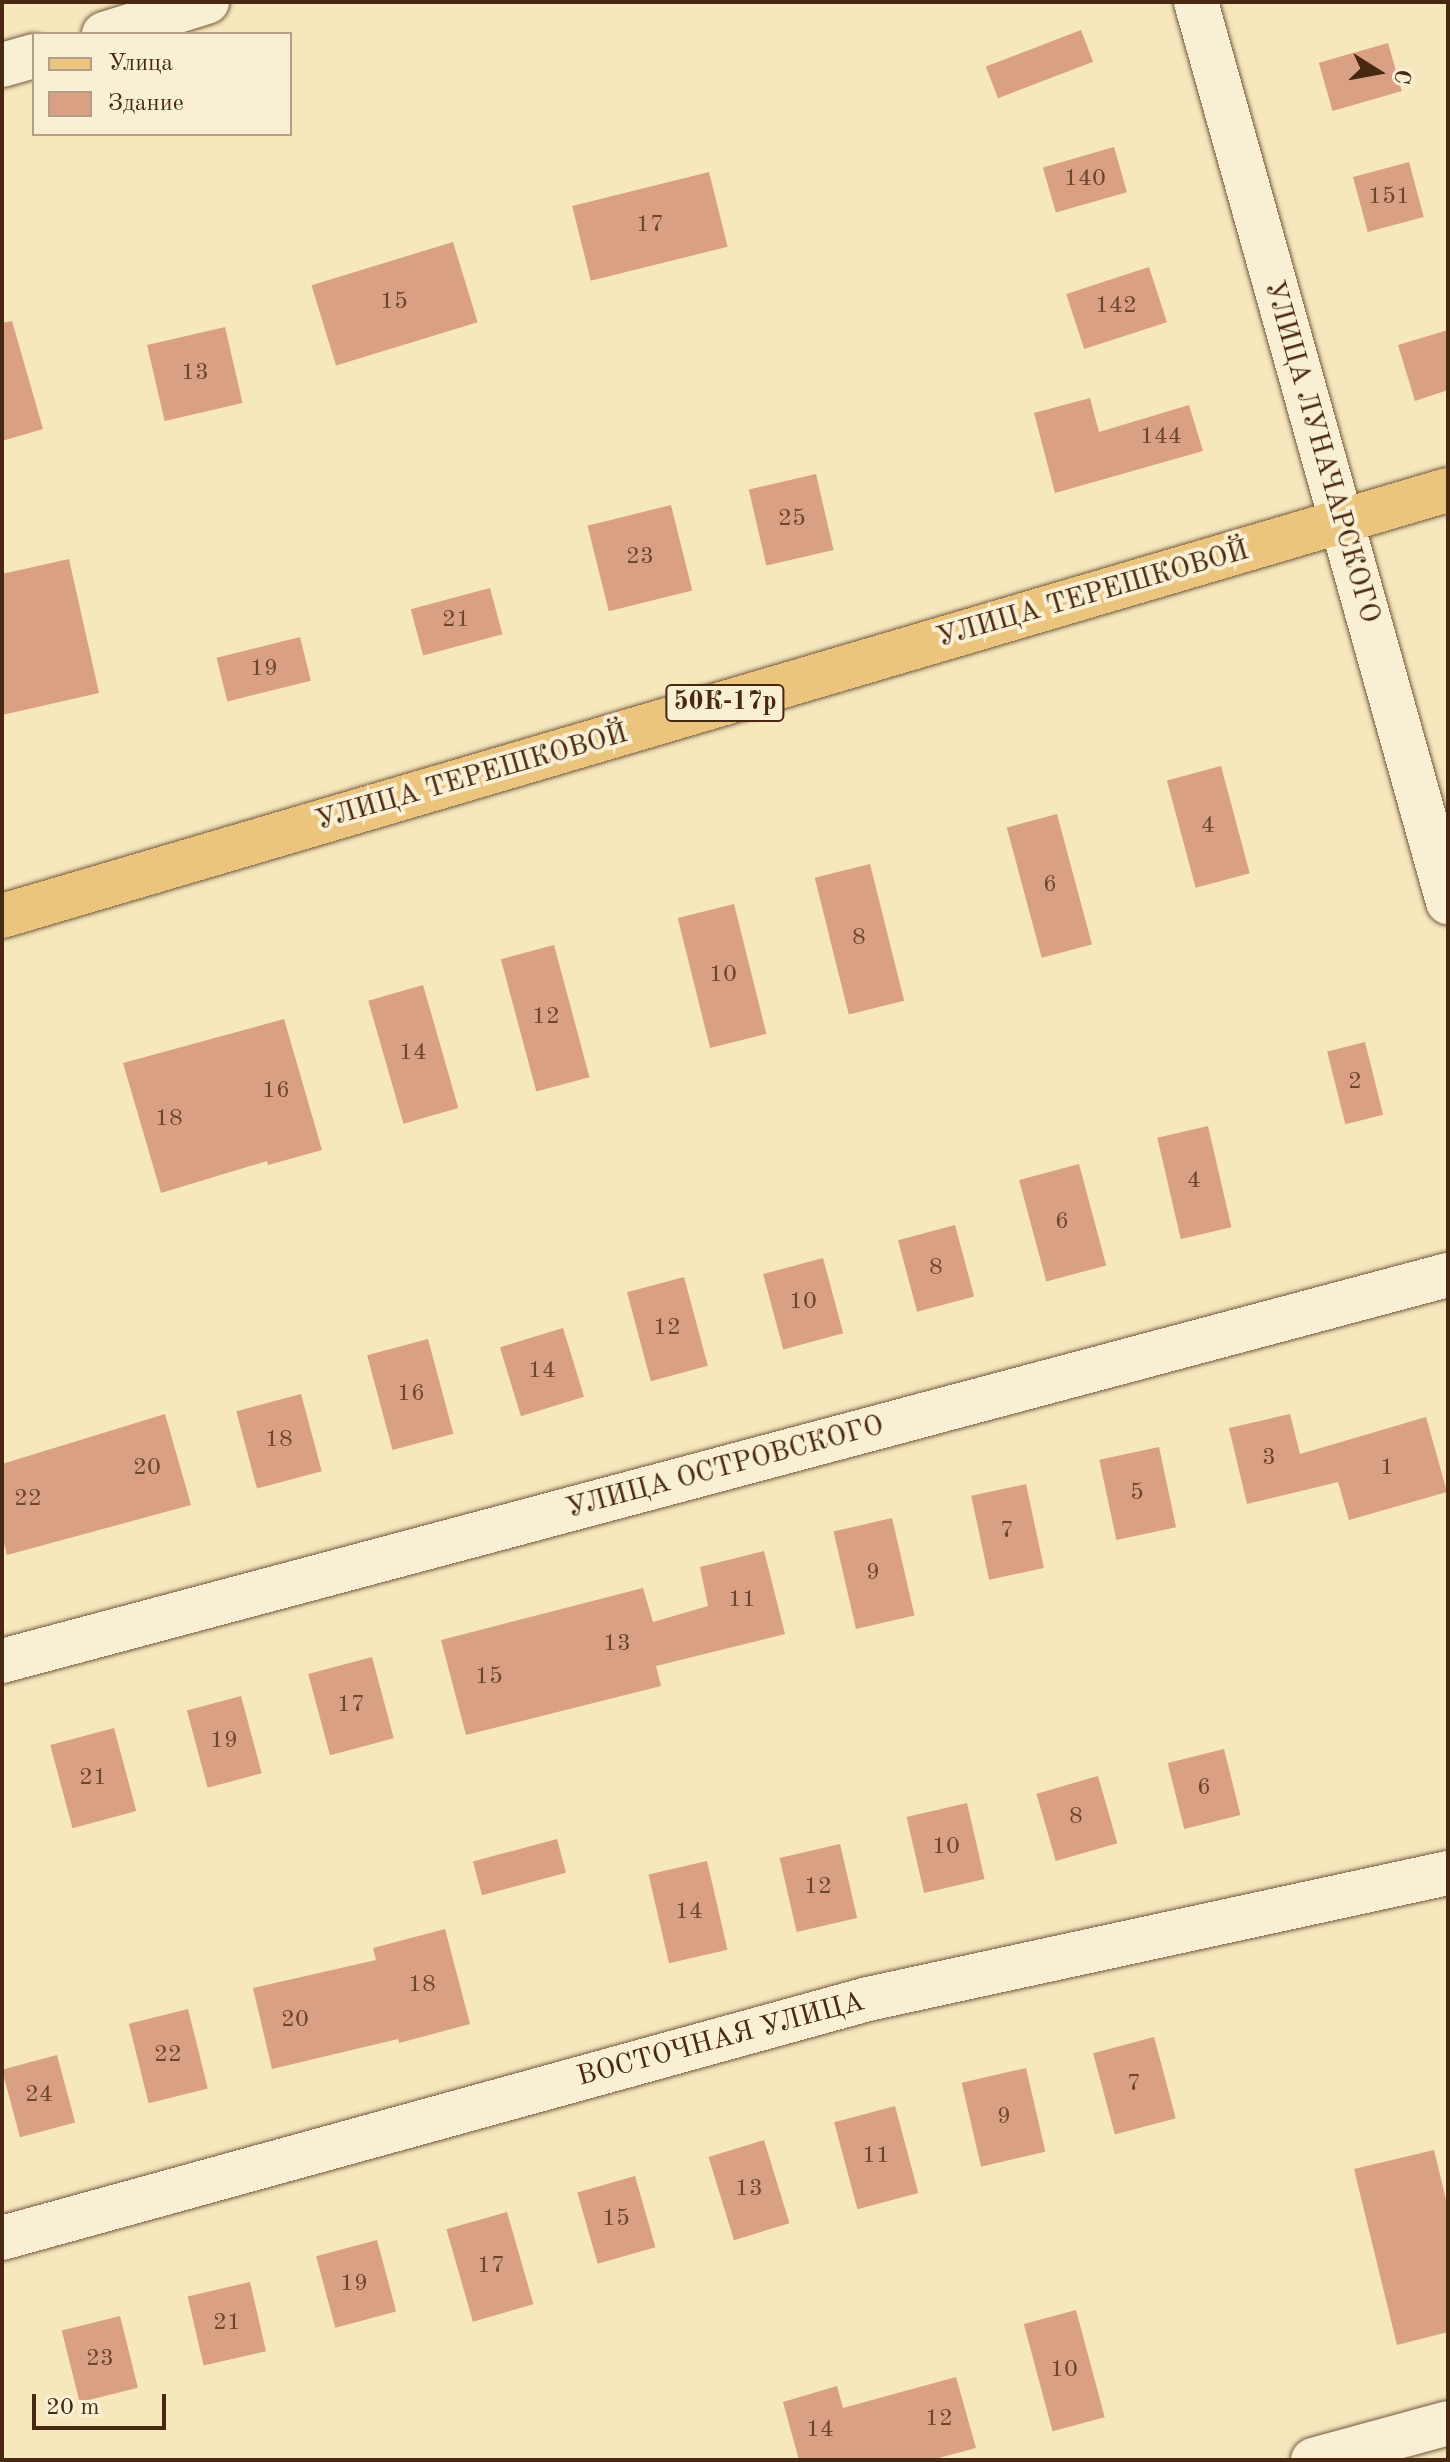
<!DOCTYPE html>
<html>
<head>
<meta charset="utf-8">
<style>
  body { margin:0 }
  #map { position:relative; width:1450px; height:2462px; overflow:hidden; background:#f6e7bd; font-family:"Old Standard TT",serif }
  div>[style] { position:absolute }
  [style*='--x'] { left:calc(var(--x)*1px); top:calc(var(--y)*1px); width:calc(var(--w)*1px); rotate:calc(var(--a)*1deg) }
  .building>* { inset:0; background:#daa084; transform-origin:0 0 }
  .roads { filter:drop-shadow(0 0 2px #74583c) drop-shadow(0 0 2px #74583c) }
  .minor>* { height:44px; margin:-22px; padding:0 22px; transform-origin:22px; border-radius:22px; background:#f9efd4 }
  .primary>* { height:44px; margin:-22px; padding:0 22px; transform-origin:22px; border-radius:22px; background:#ebc47e }
  span { translate:-50% -50%; white-space:nowrap; text-align:center; line-height:1.15; -webkit-text-stroke:8px #f9efd4; paint-order:stroke }
  .number-label { font-size:24px; color:#6c462e }
  .number-label span { -webkit-text-stroke-width:0 }
  .shield-label span { padding:2px 6px; background:#f9efd4; border:2px solid; border-radius:6px; -webkit-text-stroke-width:0 }
  .shield-label { font-size:26px; color:#482811; font-weight:700 }
  .street-label { font-size:28px; color:#482811 }
  .frame { position:absolute; inset:0; border:4px solid #482811; pointer-events:none }
  .legend { position:absolute; left:32px; top:32px; width:260px; height:104px; box-sizing:border-box; background:#f9efd4; border:2px solid #b29f86; margin:0; padding:10px 14px; list-style:none; font-size:24px; color:#482811 }
  .legend li { display:flex; align-items:center; gap:16px; height:40px }
  .legend b { width:40px; border:2px solid #b29f86 }
  .north { position:absolute; left:1338px; top:32px; width:80px; height:80px; -webkit-text-stroke:6px #f9efd4; paint-order:stroke; rotate:101deg; font-size:22px; font-weight:700; line-height:32px; text-align:center; color:#482811 }
  .north::after { content:''; display:block; margin:auto; width:28px; height:36px; background:#482811; clip-path:polygon(50% 0,100% 100%,50% 72%,0 100%) }
  .scale { position:absolute; left:32px; top:2394px; width:134px; height:36px; box-sizing:border-box; border:4px solid #482811; border-top:0; padding-left:10px; font-size:24px; line-height:28px; white-space:nowrap; color:#482811; -webkit-text-stroke:6px #f9efd4; paint-order:stroke }
</style>
</head>
<body>
<div id="map">
  <div class="building">
    <div style="left:1081px;top:30px;width:34px;height:102px;rotate:69deg"></div>
    <div style="left:1388px;top:43px;width:50px;height:72px;rotate:74deg"></div>
    <div style="left:1114px;top:147px;width:47px;height:74px;rotate:74deg"></div>
    <div style="left:1409px;top:162px;width:57px;height:58px;rotate:75deg"></div>
    <div style="left:709px;top:172px;width:77px;height:141px;rotate:76deg"></div>
    <div style="left:453px;top:242px;width:84px;height:148px;rotate:73deg"></div>
    <div style="left:1149px;top:267px;width:58px;height:87px;rotate:72deg"></div>
    <div style="clip-path:polygon(12px 321px,43px 429px,2px 441px,2px 323px)"></div>
    <div style="left:225px;top:327px;width:78px;height:80px;rotate:77deg"></div>
    <div style="clip-path:polygon(1448px 330px,1448px 390px,1415px 401px,1398px 345px)"></div>
    <div style="clip-path:polygon(1090px 398px,1099px 432px,1189px 405px,1203px 451px,1055px 493px,1034px 413px)"></div>
    <div style="left:816px;top:474px;width:78px;height:69px;rotate:77deg"></div>
    <div style="left:671px;top:505px;width:88px;height:86px;rotate:76deg"></div>
    <div style="clip-path:polygon(69px 559px,99px 693px,2px 715px,2px 574px)"></div>
    <div style="left:490px;top:588px;width:48px;height:82px;rotate:75deg"></div>
    <div style="left:300px;top:637px;width:45px;height:86px;rotate:76deg"></div>
    <div style="left:1221px;top:766px;width:111px;height:56px;rotate:75deg"></div>
    <div style="left:1057px;top:814px;width:135px;height:52px;rotate:75deg"></div>
    <div style="left:870px;top:864px;width:141px;height:57px;rotate:76deg"></div>
    <div style="left:734px;top:904px;width:134px;height:58px;rotate:76deg"></div>
    <div style="left:554px;top:945px;width:137px;height:55px;rotate:75deg"></div>
    <div style="left:423px;top:985px;width:128px;height:57px;rotate:74deg"></div>
    <div style="clip-path:polygon(284px 1019px,322px 1150px,268px 1165px,267px 1161px,161px 1193px,123px 1063px)"></div>
    <div style="left:1365px;top:1042px;width:75px;height:39px;rotate:76deg"></div>
    <div style="left:1208px;top:1126px;width:104px;height:52px;rotate:77deg"></div>
    <div style="left:1079px;top:1164px;width:105px;height:62px;rotate:75deg"></div>
    <div style="left:955px;top:1225px;width:74px;height:59px;rotate:75deg"></div>
    <div style="left:823px;top:1258px;width:78px;height:62px;rotate:75deg"></div>
    <div style="left:684px;top:1277px;width:92px;height:59px;rotate:75deg"></div>
    <div style="left:563px;top:1328px;width:72px;height:66px;rotate:73deg"></div>
    <div style="left:428px;top:1339px;width:98px;height:63px;rotate:75deg"></div>
    <div style="left:301px;top:1394px;width:80px;height:67px;rotate:75deg"></div>
    <div style="clip-path:polygon(165px 1414px,191px 1505px,7px 1555px,2px 1535px,2px 1464px)"></div>
    <div style="clip-path:polygon(1290px 1414px,1300px 1454px,1426px 1417px,1447px 1492px,1349px 1520px,1338px 1482px,1247px 1504px,1229px 1428px)"></div>
    <div style="left:1159px;top:1447px;width:82px;height:61px;rotate:78deg"></div>
    <div style="left:1026px;top:1484px;width:86px;height:56px;rotate:78deg"></div>
    <div style="left:892px;top:1518px;width:100px;height:60px;rotate:77deg"></div>
    <div style="clip-path:polygon(764px 1551px,785px 1634px,656px 1666px,661px 1686px,466px 1735px,441px 1640px,643px 1588px,653px 1622px,708px 1606px,700px 1567px)"></div>
    <div style="left:372px;top:1657px;width:84px;height:66px;rotate:75deg"></div>
    <div style="left:241px;top:1696px;width:80px;height:56px;rotate:75deg"></div>
    <div style="left:114px;top:1728px;width:86px;height:66px;rotate:75deg"></div>
    <div style="left:1224px;top:1749px;width:68px;height:58px;rotate:76deg"></div>
    <div style="left:1098px;top:1776px;width:70px;height:64px;rotate:74deg"></div>
    <div style="left:967px;top:1803px;width:78px;height:62px;rotate:77deg"></div>
    <div style="left:557px;top:1839px;width:35px;height:87px;rotate:75deg"></div>
    <div style="left:840px;top:1844px;width:76px;height:62px;rotate:77deg"></div>
    <div style="left:707px;top:1861px;width:91px;height:60px;rotate:77deg"></div>
    <div style="clip-path:polygon(445px 1929px,470px 2024px,399px 2043px,398px 2039px,272px 2069px,253px 1988px,376px 1960px,373px 1948px)"></div>
    <div style="left:188px;top:2009px;width:82px;height:61px;rotate:76deg"></div>
    <div style="left:1154px;top:2037px;width:84px;height:63px;rotate:75deg"></div>
    <div style="left:57px;top:2055px;width:70px;height:57px;rotate:75deg"></div>
    <div style="left:1026px;top:2068px;width:86px;height:66px;rotate:77deg"></div>
    <div style="left:895px;top:2106px;width:90px;height:63px;rotate:75deg"></div>
    <div style="left:764px;top:2140px;width:87px;height:58px;rotate:73deg"></div>
    <div style="clip-path:polygon(1434px 2150px,1448px 2208px,1448px 2332px,1397px 2345px,1354px 2169px)"></div>
    <div style="left:635px;top:2176px;width:74px;height:60px;rotate:74deg"></div>
    <div style="left:507px;top:2212px;width:96px;height:63px;rotate:74deg"></div>
    <div style="left:377px;top:2240px;width:74px;height:63px;rotate:75deg"></div>
    <div style="left:250px;top:2282px;width:71px;height:64px;rotate:77deg"></div>
    <div style="left:1076px;top:2310px;width:111px;height:54px;rotate:75deg"></div>
    <div style="left:120px;top:2316px;width:74px;height:60px;rotate:76deg"></div>
    <div style="clip-path:polygon(956px 2377px,976px 2448px,931px 2460px,799px 2460px,783px 2402px,837px 2386px,843px 2408px)"></div>
  </div>
  <div class="roads">
    <div class="minor">
      <div style="--x:1196;--y:2;--w:935;--a:74.36"></div>
      <div style="--x:104;--y:34;--w:108;--a:-17.3"></div>
      <div style="--x:2;--y:65;--w:33;--a:-16"></div>
      <div style="--x:2;--y:1661;--w:1497;--a:-14.95"></div>
      <div style="--x:2;--y:2238;--w:898;--a:-15.43"></div>
      <div style="--x:868;--y:1999;--w:594;--a:-12.26"></div>
      <div style="--x:1313;--y:2460;--w:140;--a:-15.3"></div>
    </div>
    <div class="primary">
      <div style="--x:2;--y:916;--w:1507;--a:-16.42"></div>
    </div>
  </div>
  <div class="number-label">
    <span style="left:1085px;top:180px">140</span>
    <span style="left:1389px;top:198px">151</span>
    <span style="left:650px;top:226px">17</span>
    <span style="left:394px;top:303px">15</span>
    <span style="left:1116px;top:307px">142</span>
    <span style="left:195px;top:374px">13</span>
    <span style="left:1161px;top:438px">144</span>
    <span style="left:792px;top:520px">25</span>
    <span style="left:640px;top:558px">23</span>
    <span style="left:456px;top:621px">21</span>
    <span style="left:264px;top:670px">19</span>
    <span style="left:1208px;top:827px">4</span>
    <span style="left:1050px;top:886px">6</span>
    <span style="left:859px;top:939px">8</span>
    <span style="left:723px;top:976px">10</span>
    <span style="left:546px;top:1018px">12</span>
    <span style="left:413px;top:1054px">14</span>
    <span style="left:1355px;top:1083px">2</span>
    <span style="left:276px;top:1092px">16</span>
    <span style="left:169px;top:1120px">18</span>
    <span style="left:1194px;top:1182px">4</span>
    <span style="left:1062px;top:1223px">6</span>
    <span style="left:936px;top:1269px">8</span>
    <span style="left:803px;top:1303px">10</span>
    <span style="left:667px;top:1329px">12</span>
    <span style="left:542px;top:1372px">14</span>
    <span style="left:411px;top:1395px">16</span>
    <span style="left:279px;top:1441px">18</span>
    <span style="left:1269px;top:1459px">3</span>
    <span style="left:147px;top:1469px">20</span>
    <span style="left:1387px;top:1469px">1</span>
    <span style="left:1137px;top:1494px">5</span>
    <span style="left:28px;top:1500px">22</span>
    <span style="left:1007px;top:1532px">7</span>
    <span style="left:873px;top:1574px">9</span>
    <span style="left:742px;top:1601px">11</span>
    <span style="left:617px;top:1645px">13</span>
    <span style="left:489px;top:1678px">15</span>
    <span style="left:351px;top:1706px">17</span>
    <span style="left:224px;top:1742px">19</span>
    <span style="left:93px;top:1779px">21</span>
    <span style="left:1204px;top:1789px">6</span>
    <span style="left:1076px;top:1818px">8</span>
    <span style="left:946px;top:1848px">10</span>
    <span style="left:818px;top:1888px">12</span>
    <span style="left:689px;top:1913px">14</span>
    <span style="left:422px;top:1986px">18</span>
    <span style="left:295px;top:2021px">20</span>
    <span style="left:168px;top:2056px">22</span>
    <span style="left:1134px;top:2085px">7</span>
    <span style="left:39px;top:2096px">24</span>
    <span style="left:1004px;top:2118px">9</span>
    <span style="left:876px;top:2157px">11</span>
    <span style="left:749px;top:2190px">13</span>
    <span style="left:616px;top:2220px">15</span>
    <span style="left:491px;top:2267px">17</span>
    <span style="left:354px;top:2285px">19</span>
    <span style="left:227px;top:2324px">21</span>
    <span style="left:100px;top:2360px">23</span>
    <span style="left:1064px;top:2371px">10</span>
    <span style="left:939px;top:2420px">12</span>
    <span style="left:820px;top:2431px">14</span>
  </div>
  <div class="shield-label">
    <span style="left:725px;top:703px">50К-17р</span>
  </div>
  <div class="street-label">
    <span style="left:1321px;top:452px;rotate:74deg">УЛИЦА ЛУНАЧАРСКОГО</span>
    <span style="left:1093px;top:595px;rotate:-16deg">УЛИЦА ТЕРЕШКОВОЙ</span>
    <span style="left:472px;top:778px;rotate:-16deg">УЛИЦА ТЕРЕШКОВОЙ</span>
    <span style="left:725px;top:1468px;rotate:-15deg">УЛИЦА ОСТРОВСКОГО</span>
    <span style="left:721px;top:2040px;rotate:-15deg">ВОСТОЧНАЯ УЛИЦА</span>
  </div>
  <div class="frame"></div>
  <ul class="legend">
  <li><b style="height:10px;background:#ebc47e"></b>Улица</li>
  <li><b style="height:22px;background:#daa084"></b>Здание</li>
  </ul>
  <div class="north">С</div>
  <div class="scale">20 m</div>
</div>
</body>
</html>
